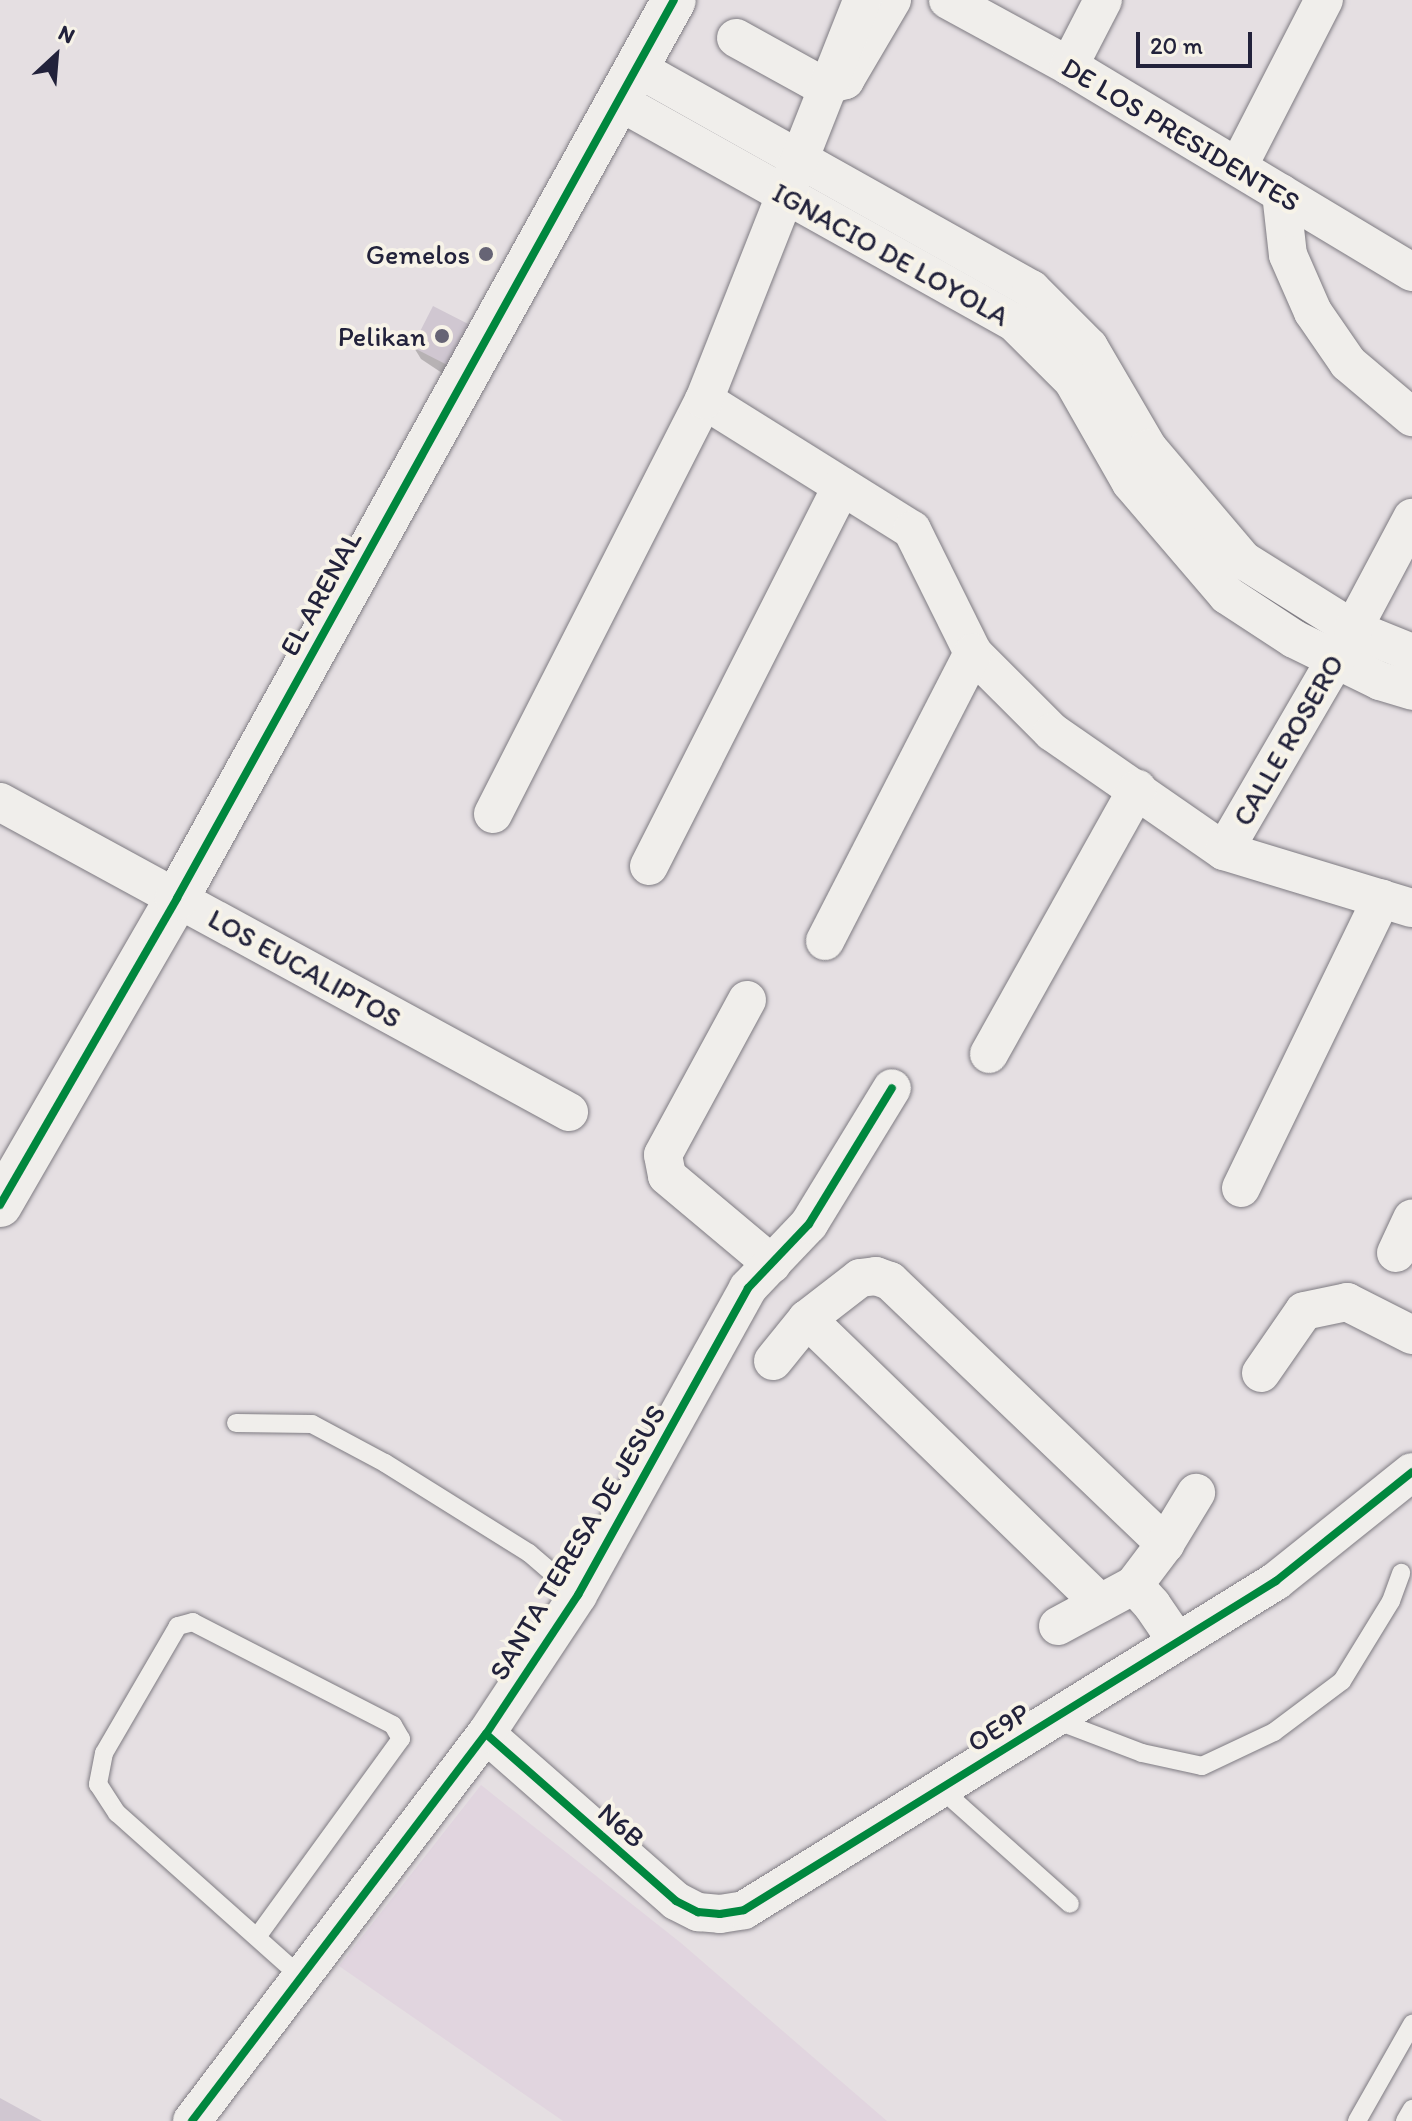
<!DOCTYPE html>
<html>
<head>
<meta charset="utf-8">
<style>
  body { margin:0 }
  #map { position:relative; width:1412px; height:2121px; overflow:hidden; background:#e5dfe2; font-family:Itim,sans-serif }
  div>[style] { position:absolute }
  [style*='--x'] { left:calc(var(--x)*1px); top:calc(var(--y)*1px); width:calc(var(--w)*1px); rotate:calc(var(--a)*1deg) }
  .built>* { inset:0; background:#e1d5df }
  .shadow>* { inset:0; background:#0003 }
  .building>* { inset:0; background:#d0c7d1; transform-origin:0 0 }
  .roads { filter:drop-shadow(0 0 2px #7e7b82) drop-shadow(0 0 2px #7e7b82) }
  .lane>* { height:18px; margin:-9px; padding:0 9px; transform-origin:9px; border-radius:9px; background:#f0eeeb }
  .street>* { height:38px; margin:-19px; padding:0 19px; transform-origin:19px; border-radius:19px; background:#f0eeeb }
  .secondary>* { height:44px; margin:-22px; padding:0 22px; transform-origin:22px; border-radius:22px; background:#f0eeeb }
  .cycleway>* { height:8px; margin:-4px; padding:0 4px; transform-origin:4px; border-radius:4px; background:#00873e }
  .dots>* { width:22px; height:22px; translate:-50% -50%; box-sizing:border-box; border:4px solid #f7f3e8; border-radius:50% }
  span { translate:-50% -50%; white-space:nowrap; text-align:center; line-height:1.15; -webkit-text-stroke:8px #f7f3e8; paint-order:stroke }
  .street-label { font-size:28px; color:#22223b }
  .poi-label { font-size:28px; color:#22223b }
  .right { translate:-100% -50%; text-align:right }
  .north { position:absolute; left:16px; top:16px; width:80px; height:80px; -webkit-text-stroke:6px #f7f3e8; paint-order:stroke; rotate:26deg; font-size:22px; font-weight:700; line-height:32px; text-align:center; color:#22223b }
  .north::after { content:''; display:block; margin:auto; width:28px; height:36px; background:#22223b; clip-path:polygon(50% 0,100% 100%,50% 72%,0 100%) }
  .scale { position:absolute; left:1136px; top:32px; width:116px; height:36px; box-sizing:border-box; border:4px solid #22223b; border-top:0; padding-left:10px; font-size:24px; line-height:28px; white-space:nowrap; color:#22223b; -webkit-text-stroke:6px #f7f3e8; paint-order:stroke }
</style>
</head>
<body>
<div id="map">
  <div class="built">
    <div style="clip-path:polygon(481px 1785px,681px 1943px,887px 2121px,563px 2121px,339px 1966px)"></div>
  </div>
  <div class="shadow">
    <div style="clip-path:polygon(472px 328px,457px 383px,421px 359px,413px 346px)"></div>
  </div>
  <div class="building">
    <div style="left:433px;top:306px;width:45px;height:46px;rotate:27deg"></div>
    <div style="clip-path:polygon(0 2098px,42px 2121px,0 2121px)"></div>
  </div>
  <div class="roads">
    <div class="lane">
      <div style="--x:236;--y:1423;--w:76;--a:0.8"></div>
      <div style="--x:312;--y:1424;--w:83;--a:28.1"></div>
      <div style="--x:385;--y:1463;--w:170;--a:32"></div>
      <div style="--x:529;--y:1553;--w:65;--a:40.6"></div>
      <div style="--x:1053;--y:1719;--w:95;--a:20.9"></div>
      <div style="--x:1142;--y:1753;--w:61;--a:12.2"></div>
      <div style="--x:1202;--y:1766;--w:80;--a:-25.3"></div>
      <div style="--x:1274;--y:1732;--w:85;--a:-36.9"></div>
      <div style="--x:1342;--y:1681;--w:94;--a:-58.5"></div>
      <div style="--x:1391;--y:1601;--w:30;--a:-70"></div>
      <div style="--x:940;--y:1788;--w:174;--a:41.7"></div>
      <div style="--x:257;--y:1937;--w:245;--a:-54"></div>
      <div style="--x:401;--y:1739;--w:16;--a:-120"></div>
      <div style="--x:393;--y:1725;--w:225;--a:-152.8"></div>
      <div style="--x:193;--y:1622;--w:16;--a:165"></div>
      <div style="--x:178;--y:1626;--w:147;--a:120.2"></div>
      <div style="--x:104;--y:1753;--w:32;--a:101"></div>
      <div style="--x:98;--y:1784;--w:35;--a:57"></div>
      <div style="--x:117;--y:1813;--w:248;--a:41.7"></div>
      <div style="--x:1357;--y:2121;--w:112;--a:-60.4"></div>
      <div style="--x:1405;--y:2121;--w:14;--a:-60"></div>
    </div>
    <div class="street">
      <div style="--x:948;--y:0;--w:138;--a:28.6"></div>
      <div style="--x:1069;--y:66;--w:400;--a:31"></div>
      <div style="--x:736;--y:38;--w:99;--a:28.9"></div>
      <div style="--x:823;--y:86;--w:23;--a:-15"></div>
      <div style="--x:845;--y:80;--w:93;--a:-59.6"></div>
      <div style="--x:1069;--y:66;--w:74;--a:-62.7"></div>
      <div style="--x:637;--y:68;--w:452;--a:29.3"></div>
      <div style="--x:1031;--y:289;--w:82;--a:45"></div>
      <div style="--x:1089;--y:347;--w:117;--a:59.7"></div>
      <div style="--x:1148;--y:448;--w:147;--a:49.7"></div>
      <div style="--x:1243;--y:560;--w:130;--a:32.1"></div>
      <div style="--x:1353;--y:629;--w:64;--a:22.1"></div>
      <div style="--x:618;--y:101;--w:453;--a:29.2"></div>
      <div style="--x:1014;--y:322;--w:83;--a:45"></div>
      <div style="--x:1073;--y:381;--w:117;--a:60.4"></div>
      <div style="--x:1131;--y:483;--w:148;--a:49.4"></div>
      <div style="--x:1227;--y:595;--w:80;--a:33.3"></div>
      <div style="--x:1294;--y:639;--w:96;--a:26"></div>
      <div style="--x:1380;--y:681;--w:34;--a:17"></div>
      <div style="--x:1238;--y:167;--w:188;--a:-62.8"></div>
      <div style="--x:1281;--y:193;--w:62;--a:83.6"></div>
      <div style="--x:1288;--y:255;--w:62;--a:66.3"></div>
      <div style="--x:1313;--y:312;--w:62;--a:55.5"></div>
      <div style="--x:1348;--y:363;--w:84;--a:40.2"></div>
      <div style="--x:704;--y:400;--w:245;--a:32"></div>
      <div style="--x:912;--y:530;--w:137;--a:63.6"></div>
      <div style="--x:973;--y:653;--w:112;--a:45"></div>
      <div style="--x:1052;--y:732;--w:209;--a:34.7"></div>
      <div style="--x:1224;--y:851;--w:196;--a:16.9"></div>
      <div style="--x:0;--y:802;--w:648;--a:28.58"></div>
      <div style="--x:493;--y:814;--w:465;--a:-63"></div>
      <div style="--x:704;--y:400;--w:430;--a:-68.4"></div>
      <div style="--x:1224;--y:851;--w:257;--a:-59.8"></div>
      <div style="--x:1353;--y:629;--w:126;--a:-62"></div>
      <div style="--x:649;--y:866;--w:426;--a:-63.1"></div>
      <div style="--x:825;--y:941;--w:324;--a:-62.8"></div>
      <div style="--x:747;--y:1000;--w:176;--a:118.5"></div>
      <div style="--x:663;--y:1155;--w:21;--a:79"></div>
      <div style="--x:667;--y:1176;--w:137;--a:40"></div>
      <div style="--x:989;--y:1054;--w:304;--a:-60.8"></div>
      <div style="--x:1241;--y:1188;--w:322;--a:-64.1"></div>
      <div style="--x:1396;--y:1253;--w:38;--a:-65"></div>
      <div style="--x:807;--y:1319;--w:408;--a:44.1"></div>
      <div style="--x:773;--y:1361;--w:54;--a:-51"></div>
      <div style="--x:807;--y:1319;--w:67;--a:-37.7"></div>
      <div style="--x:860;--y:1278;--w:16;--a:-7"></div>
      <div style="--x:876;--y:1276;--w:15;--a:20"></div>
      <div style="--x:890;--y:1281;--w:381;--a:43.7"></div>
      <div style="--x:1261;--y:1373;--w:75;--a:-55.3"></div>
      <div style="--x:1304;--y:1311;--w:44;--a:-11.8"></div>
      <div style="--x:1347;--y:1302;--w:73;--a:26.9"></div>
      <div style="--x:1134;--y:1585;--w:27;--a:48"></div>
      <div style="--x:1152;--y:1605;--w:42;--a:55.6"></div>
      <div style="--x:1058;--y:1626;--w:86;--a:-28.3"></div>
      <div style="--x:1134;--y:1585;--w:51;--a:-52.9"></div>
      <div style="--x:1165;--y:1544;--w:60;--a:-58.7"></div>
      <div style="--x:486;--y:1734;--w:253;--a:41.3"></div>
      <div style="--x:676;--y:1901;--w:25;--a:27"></div>
      <div style="--x:698;--y:1912;--w:22;--a:5"></div>
      <div style="--x:720;--y:1914;--w:24;--a:-9"></div>
      <div style="--x:744;--y:1910;--w:626;--a:-31.73"></div>
      <div style="--x:1276;--y:1581;--w:174;--a:-38.7"></div>
      <div style="--x:192;--y:2121;--w:486;--a:-52.8"></div>
      <div style="--x:486;--y:1734;--w:167;--a:-56.5"></div>
      <div style="--x:578;--y:1595;--w:351;--a:-61"></div>
      <div style="--x:748;--y:1288;--w:88;--a:-46.4"></div>
      <div style="--x:809;--y:1224;--w:159;--a:-58.6"></div>
    </div>
    <div class="secondary">
      <div style="--x:0;--y:1205;--w:354;--a:-60"></div>
      <div style="--x:177;--y:898;--w:1026;--a:-61.04"></div>
    </div>
  </div>
  <div class="cycleway">
    <div style="--x:0;--y:1205;--w:354;--a:-60"></div>
    <div style="--x:177;--y:898;--w:1026;--a:-61.04"></div>
    <div style="--x:486;--y:1734;--w:253;--a:41.3"></div>
    <div style="--x:676;--y:1901;--w:25;--a:27"></div>
    <div style="--x:698;--y:1912;--w:22;--a:5"></div>
    <div style="--x:720;--y:1914;--w:24;--a:-9"></div>
    <div style="--x:744;--y:1910;--w:626;--a:-31.73"></div>
    <div style="--x:1276;--y:1581;--w:174;--a:-38.7"></div>
    <div style="--x:192;--y:2121;--w:486;--a:-52.8"></div>
    <div style="--x:486;--y:1734;--w:167;--a:-56.5"></div>
    <div style="--x:578;--y:1595;--w:351;--a:-61"></div>
    <div style="--x:748;--y:1288;--w:88;--a:-46.4"></div>
    <div style="--x:809;--y:1224;--w:159;--a:-58.6"></div>
  </div>
  <div class="dots">
    <div style="left:486px;top:254px;background:#666475"></div>
    <div style="left:442px;top:336px;background:#666475"></div>
  </div>
  <div class="street-label">
    <span style="left:1181px;top:134px;rotate:31deg">DE LOS PRESIDENTES</span>
    <span style="left:891px;top:254px;rotate:29deg">IGNACIO DE LOYOLA</span>
    <span style="left:320px;top:593px;rotate:-61deg">EL ARENAL</span>
    <span style="left:1288px;top:740px;rotate:-60deg">CALLE ROSERO</span>
    <span style="left:305px;top:968px;rotate:29deg">LOS EUCALIPTOS</span>
    <span style="left:577px;top:1542px;rotate:-59deg">SANTA TERESA DE JESUS</span>
    <span style="left:998px;top:1727px;rotate:-32deg">OE9P</span>
    <span style="left:622px;top:1825px;rotate:41deg">N6B</span>
  </div>
  <div class="poi-label">
    <span class="right" style="left:470px;top:254px">Gemelos</span>
    <span class="right" style="left:426px;top:336px">Pelikan</span>
  </div>
  <div class="north">N</div>
  <div class="scale">20 m</div>
</div>
</body>
</html>
